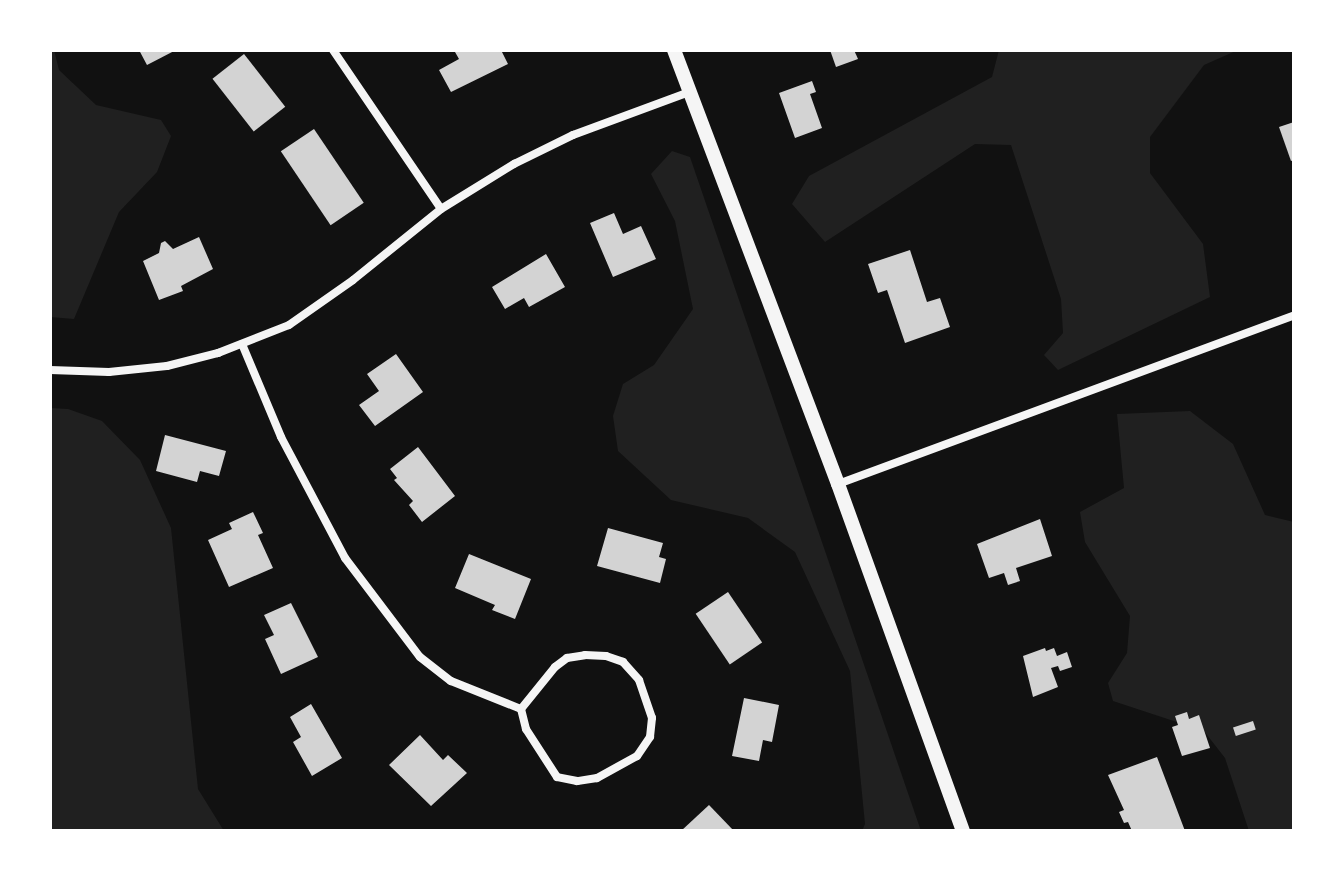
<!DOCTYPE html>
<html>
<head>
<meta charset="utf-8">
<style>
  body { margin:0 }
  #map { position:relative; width:1344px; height:881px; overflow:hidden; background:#111; font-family:Spectral,serif }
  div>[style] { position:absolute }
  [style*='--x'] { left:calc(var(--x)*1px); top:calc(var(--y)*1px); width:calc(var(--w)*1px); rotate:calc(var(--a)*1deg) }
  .green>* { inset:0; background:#202020 }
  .building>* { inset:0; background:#d3d3d3; transform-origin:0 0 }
  .minor>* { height:8px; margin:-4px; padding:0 4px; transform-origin:4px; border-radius:4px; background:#f5f5f5 }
  .tertiary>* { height:14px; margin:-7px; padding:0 7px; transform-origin:7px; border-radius:7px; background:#f5f5f5 }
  span { translate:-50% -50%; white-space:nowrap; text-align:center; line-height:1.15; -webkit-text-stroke:6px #fff; paint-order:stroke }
  .frame { position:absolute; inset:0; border:52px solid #fff; pointer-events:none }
</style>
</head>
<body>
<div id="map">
  <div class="green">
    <div style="clip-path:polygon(50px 50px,54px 50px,59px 70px,96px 105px,161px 120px,171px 136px,157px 172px,119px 212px,74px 319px,50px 317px)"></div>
    <div style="clip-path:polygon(999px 50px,1238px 50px,1204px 65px,1150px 137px,1150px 173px,1203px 244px,1210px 297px,1058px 370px,1044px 355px,1063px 333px,1061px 299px,1011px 145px,975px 144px,825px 242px,792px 204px,809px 176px,992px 77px)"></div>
    <div style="clip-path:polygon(672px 151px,690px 157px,921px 831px,862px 831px,865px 824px,850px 671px,795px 552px,748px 518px,671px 500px,618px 451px,613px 416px,623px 384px,654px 365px,693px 309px,675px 221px,651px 174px)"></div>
    <div style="clip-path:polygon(50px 408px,68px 409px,102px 421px,140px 460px,171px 528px,198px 789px,224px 831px,50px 831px)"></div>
    <div style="clip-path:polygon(1190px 411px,1233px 444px,1265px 515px,1294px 522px,1294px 831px,1249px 831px,1225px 758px,1204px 731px,1113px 701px,1108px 683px,1127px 653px,1130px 616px,1085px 542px,1080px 512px,1124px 488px,1117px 414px)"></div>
  </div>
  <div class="building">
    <div style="clip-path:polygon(139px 50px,176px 50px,147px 65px)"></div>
    <div style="clip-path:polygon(458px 50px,501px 50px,508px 64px,451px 92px,439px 70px,459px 59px,455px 52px)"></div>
    <div style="clip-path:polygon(830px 50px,854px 50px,858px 59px,836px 67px)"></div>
    <div style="left:244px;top:54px;width:67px;height:40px;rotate:52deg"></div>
    <div style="clip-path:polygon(812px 81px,816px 92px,810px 94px,822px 128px,795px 138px,779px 93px)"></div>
    <div style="clip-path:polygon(1294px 122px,1294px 160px,1291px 161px,1279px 127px)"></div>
    <div style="left:314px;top:129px;width:89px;height:40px;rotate:56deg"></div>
    <div style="clip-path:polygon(614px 213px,623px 234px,641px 226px,656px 259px,613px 277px,590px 223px)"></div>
    <div style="clip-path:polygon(199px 237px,213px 269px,181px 286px,183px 291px,159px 300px,143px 261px,159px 253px,161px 243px,165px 241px,173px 249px)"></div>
    <div style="clip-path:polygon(910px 250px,927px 302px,940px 298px,950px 327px,905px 343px,887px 290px,878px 293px,868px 264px)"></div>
    <div style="clip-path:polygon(546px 254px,565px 287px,529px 307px,524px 298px,505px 309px,492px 287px)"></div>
    <div style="clip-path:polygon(396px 354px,423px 392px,375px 426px,359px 405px,379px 391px,367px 374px)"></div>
    <div style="clip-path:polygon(165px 435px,226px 451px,219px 476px,200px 471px,197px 482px,156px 471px)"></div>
    <div style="clip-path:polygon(418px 447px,455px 496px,422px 522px,409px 505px,413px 501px,394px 480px,397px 478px,390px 469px)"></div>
    <div style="clip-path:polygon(253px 512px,263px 533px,258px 535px,273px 568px,229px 587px,208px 540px,232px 529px,229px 523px)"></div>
    <div style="clip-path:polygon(1040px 519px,1052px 556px,1016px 568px,1020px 581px,1008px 585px,1004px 573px,989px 578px,977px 544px)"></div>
    <div style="clip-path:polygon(608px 528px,663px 543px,659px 557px,666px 559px,660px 583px,597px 566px)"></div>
    <div style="clip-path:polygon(469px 554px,531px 579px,515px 619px,492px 610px,495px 605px,455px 588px)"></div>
    <div style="left:728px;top:592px;width:61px;height:39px;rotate:56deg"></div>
    <div style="clip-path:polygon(291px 603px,318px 657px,281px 674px,265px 639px,274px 635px,264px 615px)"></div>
    <div style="clip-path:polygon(1045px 648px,1046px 651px,1054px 648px,1057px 656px,1067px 652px,1072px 667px,1060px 671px,1058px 666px,1051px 668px,1058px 687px,1033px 697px,1023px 656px)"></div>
    <div style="clip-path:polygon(744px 698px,779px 705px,772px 742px,763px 740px,759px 761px,732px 756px)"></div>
    <div style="clip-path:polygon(311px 704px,342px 758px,312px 776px,293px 742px,301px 737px,290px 717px)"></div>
    <div style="clip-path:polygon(1187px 712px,1189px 719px,1199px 715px,1210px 748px,1182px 756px,1172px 727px,1178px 725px,1175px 716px)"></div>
    <div style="left:1253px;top:721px;width:9px;height:21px;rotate:72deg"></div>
    <div style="clip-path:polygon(420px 735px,443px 760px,448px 755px,467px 773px,431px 806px,389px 765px)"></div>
    <div style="clip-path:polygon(1157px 757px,1185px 831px,1132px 831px,1128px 822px,1124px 823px,1119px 812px,1124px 810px,1108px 775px)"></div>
    <div style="clip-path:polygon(709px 805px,734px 831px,681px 831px)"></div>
  </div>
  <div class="minor">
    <div style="--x:333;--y:50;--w:192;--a:55.8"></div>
    <div style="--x:242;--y:344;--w:101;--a:67.2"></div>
    <div style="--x:281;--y:437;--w:137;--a:62.1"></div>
    <div style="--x:345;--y:558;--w:124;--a:52.9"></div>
    <div style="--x:420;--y:657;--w:39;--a:38"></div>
    <div style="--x:451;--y:681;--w:75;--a:21.8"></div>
    <div style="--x:50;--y:370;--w:59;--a:1.9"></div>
    <div style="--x:109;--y:372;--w:58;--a:-5.9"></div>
    <div style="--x:167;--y:366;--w:53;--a:-14.3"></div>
    <div style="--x:218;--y:353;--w:76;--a:-21.5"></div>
    <div style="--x:289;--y:325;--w:78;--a:-35.1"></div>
    <div style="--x:353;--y:280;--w:113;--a:-38.9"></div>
    <div style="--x:441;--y:209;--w:86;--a:-31.7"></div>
    <div style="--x:514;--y:164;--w:66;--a:-26.2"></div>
    <div style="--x:573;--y:135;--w:124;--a:-20.3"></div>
    <div style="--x:838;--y:484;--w:486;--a:-20.3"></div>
    <div style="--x:585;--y:655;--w:21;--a:3"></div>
    <div style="--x:606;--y:656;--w:18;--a:19"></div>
    <div style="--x:623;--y:662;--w:24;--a:48"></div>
    <div style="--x:639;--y:680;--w:40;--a:71.1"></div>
    <div style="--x:652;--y:718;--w:19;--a:96"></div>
    <div style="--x:650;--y:737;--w:23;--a:124"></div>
    <div style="--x:637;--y:756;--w:46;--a:151.2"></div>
    <div style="--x:597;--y:778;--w:20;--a:171"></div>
    <div style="--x:577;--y:781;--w:20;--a:-169"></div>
    <div style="--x:557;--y:777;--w:57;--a:-122.9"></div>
    <div style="--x:526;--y:729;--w:21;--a:-104"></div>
    <div style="--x:521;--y:709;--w:54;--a:-51"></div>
    <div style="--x:555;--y:667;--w:15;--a:-37"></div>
    <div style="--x:567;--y:658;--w:18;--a:-9"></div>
  </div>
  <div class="tertiary">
    <div style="--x:674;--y:50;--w:464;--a:69.3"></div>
    <div style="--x:838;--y:484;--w:369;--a:70.2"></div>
  </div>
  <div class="frame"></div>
</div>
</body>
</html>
